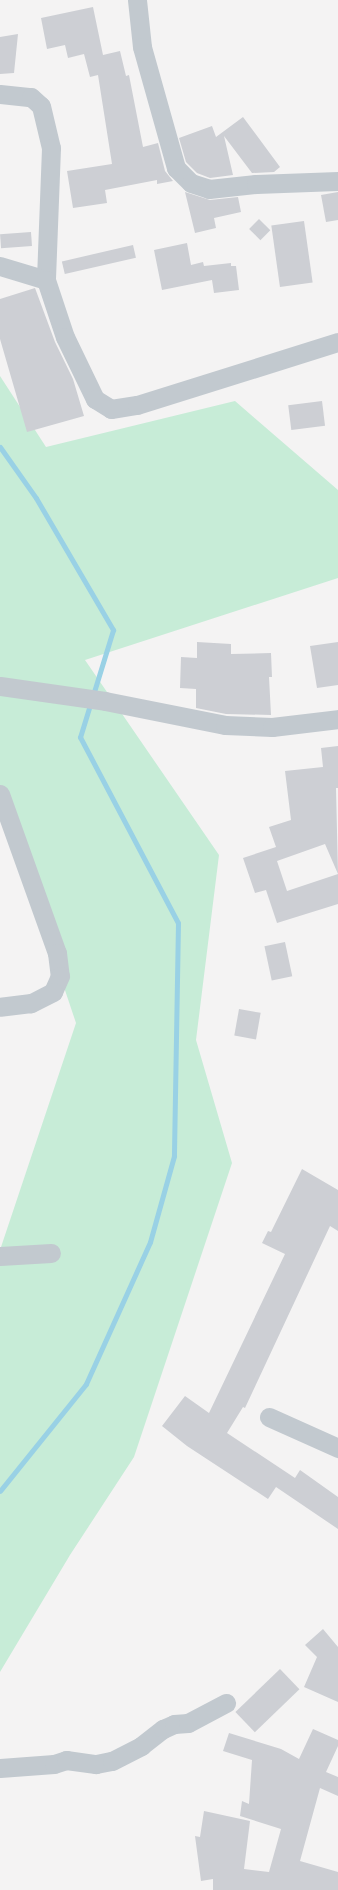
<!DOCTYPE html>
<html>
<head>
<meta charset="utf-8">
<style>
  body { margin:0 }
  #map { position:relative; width:338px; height:1890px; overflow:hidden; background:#f4f3f3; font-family:Montserrat,sans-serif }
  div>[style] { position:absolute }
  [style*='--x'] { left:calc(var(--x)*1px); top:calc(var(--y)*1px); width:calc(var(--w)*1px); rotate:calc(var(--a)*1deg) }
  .green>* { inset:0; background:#c7ecd7 }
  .stream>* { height:5px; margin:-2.5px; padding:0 2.5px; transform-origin:2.5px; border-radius:2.5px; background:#99d1e5 }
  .building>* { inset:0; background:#cdcfd4; transform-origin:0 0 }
  .minor>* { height:19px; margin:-9.5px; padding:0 9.5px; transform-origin:9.5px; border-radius:9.5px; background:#c2c9cf }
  span { translate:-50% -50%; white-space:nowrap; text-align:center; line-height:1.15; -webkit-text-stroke:3.5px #fff; paint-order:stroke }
</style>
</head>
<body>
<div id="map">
  <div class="green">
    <div style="clip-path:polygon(0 376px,46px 447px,235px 401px,338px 490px,338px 578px,85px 660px,219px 855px,196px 1040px,232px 1163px,134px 1457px,70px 1555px,0 1672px,0 1250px,76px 1023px,0 796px)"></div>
  </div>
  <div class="stream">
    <div style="--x:0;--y:447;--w:62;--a:54.8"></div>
    <div style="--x:36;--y:498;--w:153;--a:59.7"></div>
    <div style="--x:113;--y:630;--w:112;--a:107.1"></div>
    <div style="--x:80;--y:737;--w:210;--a:62.2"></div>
    <div style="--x:178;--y:923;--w:233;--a:91"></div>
    <div style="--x:174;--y:1156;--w:89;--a:105.6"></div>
    <div style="--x:150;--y:1242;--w:156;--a:114.3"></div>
    <div style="--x:86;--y:1384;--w:137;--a:128.8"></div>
  </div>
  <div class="building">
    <div style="clip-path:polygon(93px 7px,103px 55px,120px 51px,126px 76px,129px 75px,143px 147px,158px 143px,165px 171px,173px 181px,157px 184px,157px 180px,105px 190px,107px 203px,73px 208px,67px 171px,112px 164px,98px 75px,90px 77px,84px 54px,68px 58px,65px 45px,47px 49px,41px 18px)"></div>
    <div style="clip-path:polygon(18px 34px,14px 73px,0 74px,0 37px)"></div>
    <div style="clip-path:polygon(243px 117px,280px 167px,274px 172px,252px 173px,224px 136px,233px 175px,210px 178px,197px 173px,186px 162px,179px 138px,212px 126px,216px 137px)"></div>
    <div style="clip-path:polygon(185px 192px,210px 200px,238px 197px,241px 212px,214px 218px,216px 228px,195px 233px)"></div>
    <div style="clip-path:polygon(338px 192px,338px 220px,326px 222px,321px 195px)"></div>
    <div style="left:259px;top:219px;width:16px;height:14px;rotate:45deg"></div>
    <div style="left:304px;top:221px;width:62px;height:33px;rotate:82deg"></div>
    <div style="left:31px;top:232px;width:14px;height:31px;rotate:86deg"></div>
    <div style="clip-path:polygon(187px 243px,191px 265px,203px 262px,204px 266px,231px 263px,231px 266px,236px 266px,239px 290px,214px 293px,212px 280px,162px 290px,154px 250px)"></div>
    <div style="left:133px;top:245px;width:13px;height:73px;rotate:77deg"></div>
    <div style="clip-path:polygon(35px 288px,55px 342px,73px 379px,84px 416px,27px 432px,0 339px,0 299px)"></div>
    <div style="left:322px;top:401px;width:25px;height:34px;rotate:83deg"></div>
    <div style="clip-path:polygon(197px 642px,231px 644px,231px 654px,271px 653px,272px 677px,269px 677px,271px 715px,226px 714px,196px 708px,196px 689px,180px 688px,181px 657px,197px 658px)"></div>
    <div style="clip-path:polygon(338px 642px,338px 685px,317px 688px,310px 646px)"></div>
    <div style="clip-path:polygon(338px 746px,338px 788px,336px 788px,338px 874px,325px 844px,277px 861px,287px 891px,338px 874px,338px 904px,277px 923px,266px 890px,255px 893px,243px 858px,276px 847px,269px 827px,291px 820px,285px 771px,323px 767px,321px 748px)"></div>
    <div style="left:285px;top:942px;width:35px;height:21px;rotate:78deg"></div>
    <div style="left:239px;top:1009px;width:22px;height:27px;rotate:10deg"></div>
    <div style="clip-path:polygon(302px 1169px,338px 1190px,338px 1231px,330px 1226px,245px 1408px,243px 1407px,227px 1433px,295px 1478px,300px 1470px,338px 1497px,338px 1529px,276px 1487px,268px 1499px,187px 1446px,162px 1426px,185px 1396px,209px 1413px,285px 1254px,262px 1243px,268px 1231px,271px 1232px)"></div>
    <div style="clip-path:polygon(323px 1629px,338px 1647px,338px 1702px,304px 1687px,317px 1657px,305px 1645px)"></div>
    <div style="left:280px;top:1669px;width:28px;height:62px;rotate:46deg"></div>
    <div style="clip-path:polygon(313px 1729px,338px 1740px,338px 1746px,326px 1772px,338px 1777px,338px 1796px,320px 1788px,300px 1861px,338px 1872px,338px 1890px,213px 1890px,213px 1879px,201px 1881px,195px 1836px,200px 1837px,204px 1811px,250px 1821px,244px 1869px,269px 1872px,281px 1829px,240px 1816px,242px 1801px,249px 1804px,252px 1760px,223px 1751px,229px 1733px,281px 1749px,299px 1759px)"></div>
  </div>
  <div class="minor">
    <div style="--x:137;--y:0;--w:47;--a:83.9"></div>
    <div style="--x:142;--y:47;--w:126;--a:74.3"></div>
    <div style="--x:176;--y:168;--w:21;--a:45"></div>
    <div style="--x:191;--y:183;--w:19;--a:18"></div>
    <div style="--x:209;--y:189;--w:47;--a:-6.1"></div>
    <div style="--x:256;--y:184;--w:82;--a:-2.1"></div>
    <div style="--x:0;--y:94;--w:31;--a:6"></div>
    <div style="--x:31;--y:97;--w:13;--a:42"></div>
    <div style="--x:41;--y:106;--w:43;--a:76.6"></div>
    <div style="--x:51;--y:148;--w:132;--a:92.2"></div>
    <div style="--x:0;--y:266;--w:48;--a:16.9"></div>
    <div style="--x:46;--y:280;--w:60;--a:71.6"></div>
    <div style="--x:65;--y:337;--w:69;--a:64.2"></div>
    <div style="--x:95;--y:399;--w:19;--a:32"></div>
    <div style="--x:111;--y:409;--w:26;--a:-9"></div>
    <div style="--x:137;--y:405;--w:211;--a:-17.4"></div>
    <div style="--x:0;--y:686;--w:106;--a:8.1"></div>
    <div style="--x:105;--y:701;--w:122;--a:11.3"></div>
    <div style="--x:225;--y:725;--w:47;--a:2.4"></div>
    <div style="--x:272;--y:727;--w:66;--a:-6.9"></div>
    <div style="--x:0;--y:794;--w:169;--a:70.3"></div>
    <div style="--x:57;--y:953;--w:23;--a:83"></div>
    <div style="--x:60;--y:976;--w:17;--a:114"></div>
    <div style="--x:53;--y:992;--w:25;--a:153"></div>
    <div style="--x:31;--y:1003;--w:31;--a:173"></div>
    <div style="--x:0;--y:1256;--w:51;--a:-3.4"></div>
    <div style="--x:269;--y:1417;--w:76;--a:24.2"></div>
    <div style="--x:0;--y:1768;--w:54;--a:-4.2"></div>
    <div style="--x:54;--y:1764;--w:13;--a:-18"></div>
    <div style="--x:66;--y:1760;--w:30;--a:8"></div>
    <div style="--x:96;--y:1764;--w:16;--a:-11"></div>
    <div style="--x:112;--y:1761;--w:33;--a:-27"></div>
    <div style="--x:141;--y:1746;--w:28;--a:-38"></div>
    <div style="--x:163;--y:1729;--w:12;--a:-24"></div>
    <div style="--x:174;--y:1724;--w:14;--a:-4"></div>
    <div style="--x:188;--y:1723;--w:43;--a:-27.8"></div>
  </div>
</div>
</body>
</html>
